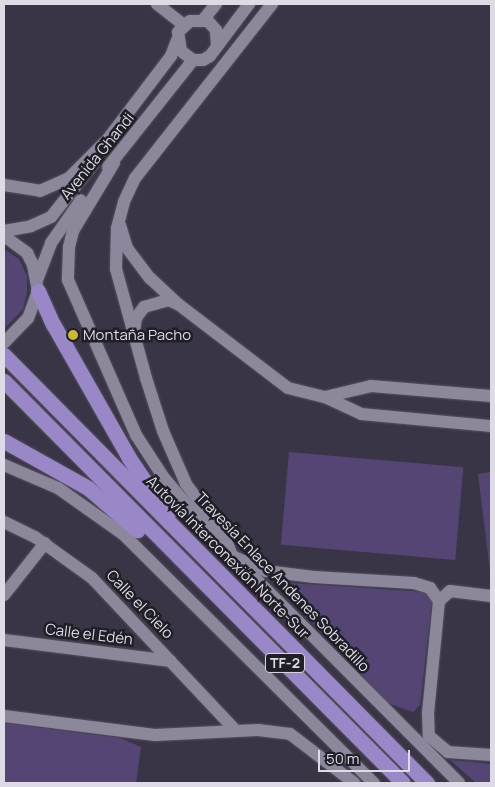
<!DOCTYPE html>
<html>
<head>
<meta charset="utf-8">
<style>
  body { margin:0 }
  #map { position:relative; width:495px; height:787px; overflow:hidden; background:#393546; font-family:Manrope,sans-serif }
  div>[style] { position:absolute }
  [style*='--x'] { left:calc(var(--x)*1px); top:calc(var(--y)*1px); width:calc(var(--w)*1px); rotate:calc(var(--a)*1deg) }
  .green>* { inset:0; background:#544575; transform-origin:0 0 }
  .roads { filter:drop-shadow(0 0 1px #565160) drop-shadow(0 0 1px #565160) }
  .minor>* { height:12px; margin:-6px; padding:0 6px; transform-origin:6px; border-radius:6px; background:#8c879b }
  .tertiary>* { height:12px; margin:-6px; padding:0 6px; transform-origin:6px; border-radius:6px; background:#8c879b }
  .motorway>* { height:15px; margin:-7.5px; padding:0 7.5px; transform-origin:7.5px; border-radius:7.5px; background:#9a87c8 }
  .dots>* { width:14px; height:14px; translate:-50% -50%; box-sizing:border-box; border:2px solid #201e26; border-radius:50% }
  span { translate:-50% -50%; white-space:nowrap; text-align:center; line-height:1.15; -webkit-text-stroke:5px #201e26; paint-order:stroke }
  .shield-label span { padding:1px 4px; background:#201e26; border:1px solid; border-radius:4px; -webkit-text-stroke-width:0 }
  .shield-label { font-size:14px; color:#dedbe6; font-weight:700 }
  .street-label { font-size:15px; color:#dedbe6 }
  .poi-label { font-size:15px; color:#dedbe6 }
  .left { translate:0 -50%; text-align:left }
  .frame { position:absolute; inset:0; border:5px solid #dedbe6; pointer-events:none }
  .scale { position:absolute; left:318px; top:750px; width:92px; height:22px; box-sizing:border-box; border:2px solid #dedbe6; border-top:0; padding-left:6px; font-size:15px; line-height:18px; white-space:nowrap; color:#dedbe6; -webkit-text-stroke:4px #201e26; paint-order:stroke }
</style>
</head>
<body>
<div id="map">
  <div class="green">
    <div style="clip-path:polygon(4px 249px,19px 259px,27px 276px,27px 293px,23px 309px,4px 329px)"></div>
    <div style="left:289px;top:452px;width:175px;height:93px;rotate:5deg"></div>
    <div style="clip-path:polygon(491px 472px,491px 571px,490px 571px,478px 474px)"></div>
    <div style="clip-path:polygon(290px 583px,426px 592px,432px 601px,420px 705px,413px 712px,388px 703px,286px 595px)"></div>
    <div style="clip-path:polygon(4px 723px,120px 738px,141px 747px,136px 783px,4px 783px)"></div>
    <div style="clip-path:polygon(450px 760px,491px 764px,491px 783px,476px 783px)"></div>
  </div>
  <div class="roads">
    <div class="minor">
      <div style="--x:157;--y:4;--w:34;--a:38"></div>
      <div style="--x:272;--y:4;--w:221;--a:128.2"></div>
      <div style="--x:135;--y:178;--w:26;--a:115"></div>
      <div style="--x:124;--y:202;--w:27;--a:105"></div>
      <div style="--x:117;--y:228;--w:41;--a:91.4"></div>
      <div style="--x:116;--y:269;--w:113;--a:74.6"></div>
      <div style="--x:146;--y:378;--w:56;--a:72.2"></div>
      <div style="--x:163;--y:431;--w:58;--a:66.5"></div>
      <div style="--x:186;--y:484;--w:64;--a:53.3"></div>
      <div style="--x:224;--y:535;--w:22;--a:69"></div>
      <div style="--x:232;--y:556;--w:37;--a:24"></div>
      <div style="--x:266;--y:571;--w:48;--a:7.1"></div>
      <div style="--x:314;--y:577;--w:100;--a:3.4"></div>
      <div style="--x:414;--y:583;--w:17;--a:17"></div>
      <div style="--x:430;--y:588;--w:16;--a:55"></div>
      <div style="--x:439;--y:601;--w:113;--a:95.6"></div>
      <div style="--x:428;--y:713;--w:23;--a:88"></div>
      <div style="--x:429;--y:736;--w:25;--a:40"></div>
      <div style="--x:448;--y:752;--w:43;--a:4"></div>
      <div style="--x:120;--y:225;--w:24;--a:73"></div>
      <div style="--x:127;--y:248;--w:38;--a:53"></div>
      <div style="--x:150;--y:278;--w:38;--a:43"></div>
      <div style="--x:178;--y:304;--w:138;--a:37.4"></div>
      <div style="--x:288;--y:388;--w:38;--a:14"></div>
      <div style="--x:325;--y:397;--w:40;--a:25"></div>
      <div style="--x:361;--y:414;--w:131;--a:5.3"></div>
      <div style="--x:134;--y:331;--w:13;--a:-81"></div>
      <div style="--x:136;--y:318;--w:14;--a:-54"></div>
      <div style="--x:144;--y:307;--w:25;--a:-16"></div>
      <div style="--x:168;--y:300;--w:11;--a:22"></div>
      <div style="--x:325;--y:397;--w:47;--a:-13.4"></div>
      <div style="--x:371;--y:386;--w:120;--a:4.8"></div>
      <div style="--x:4;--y:522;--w:34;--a:26"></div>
      <div style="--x:35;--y:537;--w:70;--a:35.7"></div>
      <div style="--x:92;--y:578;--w:209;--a:46.7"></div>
      <div style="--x:4;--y:595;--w:66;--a:-51.7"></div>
      <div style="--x:439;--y:601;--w:15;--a:-42"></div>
      <div style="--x:450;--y:591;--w:41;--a:7"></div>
      <div style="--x:4;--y:640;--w:168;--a:7.2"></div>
      <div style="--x:4;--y:716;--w:152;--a:7.2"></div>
      <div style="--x:155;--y:735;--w:103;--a:-2.8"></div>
      <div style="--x:258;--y:730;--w:32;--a:7"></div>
      <div style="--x:290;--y:734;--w:81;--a:37.4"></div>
    </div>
    <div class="tertiary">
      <div style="--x:203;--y:20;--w:21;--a:-51"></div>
      <div style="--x:217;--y:46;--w:16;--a:-94"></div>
      <div style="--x:216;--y:30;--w:12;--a:-132"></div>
      <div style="--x:208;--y:21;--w:18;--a:180"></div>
      <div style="--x:190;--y:21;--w:16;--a:137"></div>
      <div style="--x:178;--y:32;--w:19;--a:81"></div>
      <div style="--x:181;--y:51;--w:15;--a:37"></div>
      <div style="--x:193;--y:60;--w:10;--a:0"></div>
      <div style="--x:203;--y:60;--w:8;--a:-30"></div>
      <div style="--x:210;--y:56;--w:65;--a:-53.1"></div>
      <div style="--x:114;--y:163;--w:79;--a:121.1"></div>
      <div style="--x:73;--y:231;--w:16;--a:104"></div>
      <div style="--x:69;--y:247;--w:33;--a:92"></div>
      <div style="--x:68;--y:280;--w:169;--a:66.3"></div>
      <div style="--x:136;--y:435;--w:51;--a:56.9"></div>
      <div style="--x:164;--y:478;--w:77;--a:49.7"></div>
      <div style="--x:214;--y:537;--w:347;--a:45.1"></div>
      <div style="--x:108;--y:167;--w:137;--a:-51.5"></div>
      <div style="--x:4;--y:185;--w:36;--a:9"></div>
      <div style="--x:40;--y:191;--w:32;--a:-24"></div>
      <div style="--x:69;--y:178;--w:55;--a:-45"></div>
      <div style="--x:108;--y:139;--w:104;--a:-52.8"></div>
      <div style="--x:171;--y:56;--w:17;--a:-69"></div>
      <div style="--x:4;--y:231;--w:27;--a:-10"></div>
      <div style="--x:31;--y:226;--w:22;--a:-24"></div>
      <div style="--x:51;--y:217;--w:68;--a:-51.6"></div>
      <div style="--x:4;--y:236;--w:29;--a:36"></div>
      <div style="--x:27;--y:253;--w:13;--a:63"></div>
      <div style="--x:33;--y:265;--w:26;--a:79"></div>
      <div style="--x:38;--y:291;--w:29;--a:110"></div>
      <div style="--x:28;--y:318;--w:35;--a:134"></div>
      <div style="--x:37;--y:280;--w:40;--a:-69"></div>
      <div style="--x:51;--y:243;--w:52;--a:-55.1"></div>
      <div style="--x:4;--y:465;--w:59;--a:23.1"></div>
      <div style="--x:58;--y:488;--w:80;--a:35.3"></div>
      <div style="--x:123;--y:534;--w:354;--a:44.8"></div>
    </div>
    <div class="motorway">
      <div style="--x:38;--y:291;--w:36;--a:66"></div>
      <div style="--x:53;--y:324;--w:154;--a:60.4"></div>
      <div style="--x:129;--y:458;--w:29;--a:56"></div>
      <div style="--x:145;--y:482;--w:38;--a:47"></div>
      <div style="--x:4;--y:355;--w:602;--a:45.34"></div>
      <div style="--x:4;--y:381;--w:566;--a:45.21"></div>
      <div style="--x:4;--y:441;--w:96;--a:29.2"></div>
      <div style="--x:88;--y:488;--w:65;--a:40.6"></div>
    </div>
  </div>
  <div class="dots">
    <div style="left:73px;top:335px;background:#cbba39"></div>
  </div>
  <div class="shield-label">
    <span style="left:285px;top:663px">TF-2</span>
  </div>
  <div class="street-label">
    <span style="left:97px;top:156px;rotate:-51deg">Avenida Ghandi</span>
    <span style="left:228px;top:557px;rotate:45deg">Autovía Interconexión Norte-Sur</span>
    <span style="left:283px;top:582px;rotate:46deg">Travesía Enlace Andenes Sobradillo</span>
    <span style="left:140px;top:604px;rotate:46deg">Calle el Cielo</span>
    <span style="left:89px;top:634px;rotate:7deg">Calle el Edén</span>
  </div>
  <div class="poi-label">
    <span class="left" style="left:83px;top:335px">Montaña Pacho</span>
  </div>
  <div class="frame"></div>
  <div class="scale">50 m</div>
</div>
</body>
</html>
